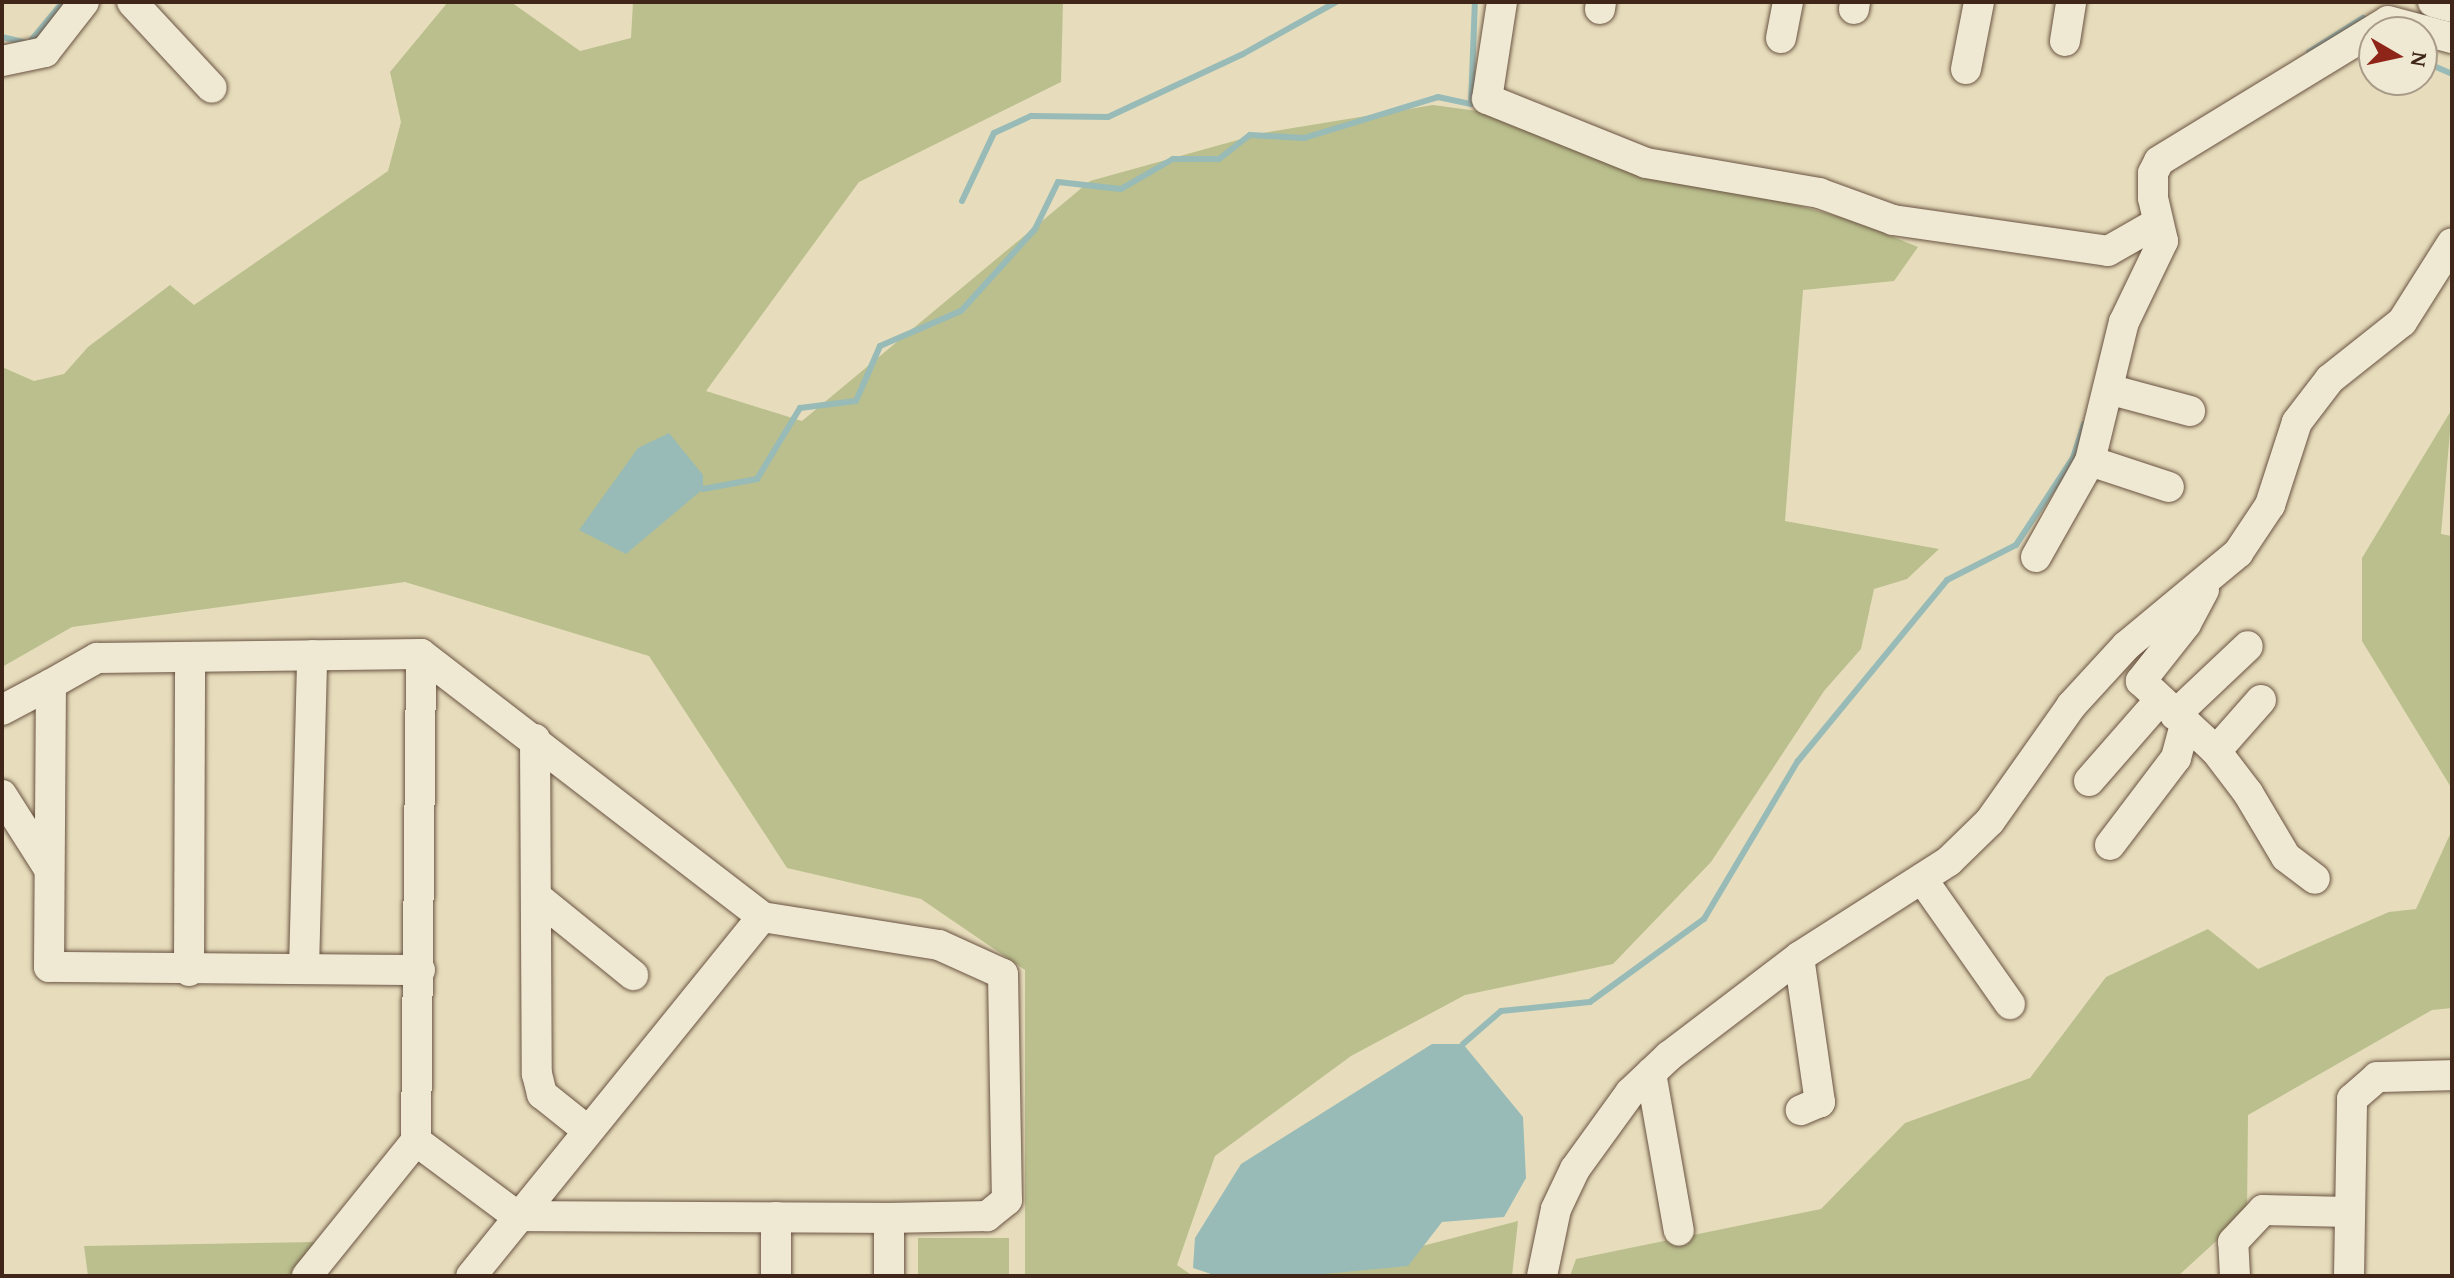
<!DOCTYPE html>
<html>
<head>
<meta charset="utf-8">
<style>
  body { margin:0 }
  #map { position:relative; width:2454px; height:1278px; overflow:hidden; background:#e7ddbc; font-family:"Gentium Book Plus",serif }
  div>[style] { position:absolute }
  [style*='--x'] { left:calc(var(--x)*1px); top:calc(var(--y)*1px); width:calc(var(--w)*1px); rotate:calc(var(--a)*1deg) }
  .green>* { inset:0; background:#babf8d; transform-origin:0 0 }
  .water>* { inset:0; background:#98bbb7 }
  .stream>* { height:6px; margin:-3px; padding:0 3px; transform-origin:3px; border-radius:3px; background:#98bbb7 }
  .roads { filter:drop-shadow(0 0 2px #6a5342) drop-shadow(0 0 2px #6a5342) }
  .minor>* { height:30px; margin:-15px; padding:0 15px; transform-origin:15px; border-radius:15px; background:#efe9d3 }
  span { translate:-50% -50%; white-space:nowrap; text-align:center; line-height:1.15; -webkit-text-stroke:8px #efe9d3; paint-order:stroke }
  .frame { position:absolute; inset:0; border:4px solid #402519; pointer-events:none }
  .north { position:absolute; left:2358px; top:16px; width:80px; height:80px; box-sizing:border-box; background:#efe9d3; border:2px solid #a99b89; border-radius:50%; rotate:99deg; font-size:22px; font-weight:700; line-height:32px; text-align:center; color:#402519 }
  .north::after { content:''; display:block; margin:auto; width:28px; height:36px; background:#8f2418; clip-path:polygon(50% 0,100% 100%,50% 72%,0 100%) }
</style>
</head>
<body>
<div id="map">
  <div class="green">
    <div style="clip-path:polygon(448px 2px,511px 2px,580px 51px,631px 38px,633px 2px,1063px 2px,1061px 82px,859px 182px,706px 391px,802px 421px,1090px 181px,1263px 133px,1433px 105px,1507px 115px,1623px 159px,1852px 220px,1918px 247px,1894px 281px,1803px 290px,1785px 521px,1939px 549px,1907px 579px,1874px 589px,1861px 649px,1824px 691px,1711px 862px,1613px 964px,1465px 995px,1351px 1056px,1215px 1156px,1177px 1265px,1193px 1276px,1025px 1276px,1025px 970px,921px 899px,787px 868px,649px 656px,405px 582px,72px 627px,2px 667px,2px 367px,34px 381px,64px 374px,88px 347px,170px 285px,194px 305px,388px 171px,401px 122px,390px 72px)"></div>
    <div style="clip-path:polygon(2452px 409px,2441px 534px,2452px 536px,2452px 789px,2362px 641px,2362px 558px)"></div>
    <div style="clip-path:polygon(2452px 830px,2452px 1008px,2432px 1010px,2248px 1115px,2247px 1213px,2178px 1276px,1570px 1276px,1576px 1259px,1821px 1209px,1905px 1123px,2030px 1078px,2106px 977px,2208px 929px,2258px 969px,2389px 912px,2416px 909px)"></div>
    <div style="clip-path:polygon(1518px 1221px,1512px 1276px,1301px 1276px,1430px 1244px)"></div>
    <div style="left:918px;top:1238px;width:91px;height:38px"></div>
    <div style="clip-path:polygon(317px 1242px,289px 1276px,88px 1276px,84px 1246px)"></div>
  </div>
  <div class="water">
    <div style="clip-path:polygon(669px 433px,703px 475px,703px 489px,626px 554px,579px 530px,638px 448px)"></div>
    <div style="clip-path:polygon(1432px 1044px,1463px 1044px,1523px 1117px,1526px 1178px,1504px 1217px,1442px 1222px,1408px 1266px,1303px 1276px,1217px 1276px,1193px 1268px,1195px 1238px,1241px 1164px)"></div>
  </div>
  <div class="stream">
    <div style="--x:2;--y:37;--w:28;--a:13"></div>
    <div style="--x:29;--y:43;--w:53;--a:-50.3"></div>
    <div style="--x:2309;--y:52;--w:64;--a:-32.2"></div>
    <div style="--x:2363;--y:18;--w:9;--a:49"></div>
    <div style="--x:2422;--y:61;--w:33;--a:23"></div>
    <div style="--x:962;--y:201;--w:75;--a:-64.8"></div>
    <div style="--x:994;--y:133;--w:41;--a:-24.7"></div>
    <div style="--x:1031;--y:116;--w:77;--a:0.7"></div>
    <div style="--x:1108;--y:117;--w:149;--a:-25"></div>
    <div style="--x:1243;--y:54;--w:107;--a:-29.2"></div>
    <div style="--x:703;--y:489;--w:55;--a:-10.5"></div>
    <div style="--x:757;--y:479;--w:83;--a:-58.8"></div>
    <div style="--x:800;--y:408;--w:56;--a:-7.1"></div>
    <div style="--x:856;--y:401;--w:60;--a:-66.4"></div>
    <div style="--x:880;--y:346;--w:88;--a:-23.4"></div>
    <div style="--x:961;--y:311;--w:110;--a:-47.9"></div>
    <div style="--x:1035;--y:229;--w:52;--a:-63.9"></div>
    <div style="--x:1058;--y:182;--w:63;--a:6.3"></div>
    <div style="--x:1121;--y:189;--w:60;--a:-30"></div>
    <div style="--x:1173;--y:159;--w:46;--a:0"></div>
    <div style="--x:1219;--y:159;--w:39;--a:-38"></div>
    <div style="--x:1250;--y:135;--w:54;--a:3.2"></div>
    <div style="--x:1304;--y:138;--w:140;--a:-17"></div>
    <div style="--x:1438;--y:97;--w:34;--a:12"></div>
    <div style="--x:1471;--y:104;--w:102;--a:-87.8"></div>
    <div style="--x:1463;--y:1044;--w:50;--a:-41"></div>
    <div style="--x:1501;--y:1011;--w:89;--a:-5.8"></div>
    <div style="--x:1590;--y:1002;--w:141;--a:-36.1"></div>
    <div style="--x:1704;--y:919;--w:184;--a:-59.3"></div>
    <div style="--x:1798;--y:761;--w:234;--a:-50.5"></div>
    <div style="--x:1947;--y:580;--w:77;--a:-26.9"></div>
    <div style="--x:2016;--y:545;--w:104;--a:-56.8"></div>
    <div style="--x:2073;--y:458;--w:36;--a:-72"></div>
  </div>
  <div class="roads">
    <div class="minor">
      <div style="--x:132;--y:2;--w:117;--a:47.1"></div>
      <div style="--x:1502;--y:2;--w:98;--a:98.8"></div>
      <div style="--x:1487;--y:99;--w:171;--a:21.9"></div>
      <div style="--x:1646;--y:163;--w:176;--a:9.8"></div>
      <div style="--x:1819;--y:193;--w:79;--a:20"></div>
      <div style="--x:1893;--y:220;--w:217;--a:8.2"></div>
      <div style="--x:2108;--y:251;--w:56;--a:-29.7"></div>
      <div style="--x:2433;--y:2;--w:20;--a:15"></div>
      <div style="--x:1600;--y:9;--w:7;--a:-82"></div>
      <div style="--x:1854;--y:9;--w:7;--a:-82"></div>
      <div style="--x:1781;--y:38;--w:37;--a:-79"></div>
      <div style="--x:2065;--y:41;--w:39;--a:-81"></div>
      <div style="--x:2;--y:61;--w:44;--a:-11.8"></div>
      <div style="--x:45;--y:52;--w:63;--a:-52"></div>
      <div style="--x:1966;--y:69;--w:68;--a:-79"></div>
      <div style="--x:2108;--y:389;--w:85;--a:15"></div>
      <div style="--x:2090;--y:461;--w:83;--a:18.2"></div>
      <div style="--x:2036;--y:557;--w:110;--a:-60.6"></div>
      <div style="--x:2090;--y:461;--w:143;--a:-76.3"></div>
      <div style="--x:2124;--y:322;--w:90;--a:-64.3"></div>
      <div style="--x:2163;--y:241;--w:44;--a:-103.1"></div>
      <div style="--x:2153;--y:198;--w:25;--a:-90"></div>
      <div style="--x:2153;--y:173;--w:13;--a:-63"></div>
      <div style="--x:2159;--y:161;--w:268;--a:-31.4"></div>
      <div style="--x:2388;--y:21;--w:66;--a:14.9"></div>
      <div style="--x:2204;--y:590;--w:38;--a:118"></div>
      <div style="--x:2186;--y:624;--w:73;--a:128.3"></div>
      <div style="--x:2141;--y:681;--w:103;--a:43"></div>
      <div style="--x:2216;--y:751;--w:53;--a:52.7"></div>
      <div style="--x:2248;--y:793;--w:74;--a:59.3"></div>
      <div style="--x:2286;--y:857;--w:36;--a:37"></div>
      <div style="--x:2;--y:710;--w:55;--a:-28"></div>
      <div style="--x:2175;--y:715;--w:100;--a:-43.4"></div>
      <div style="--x:535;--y:739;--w:335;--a:89.7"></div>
      <div style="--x:537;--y:1074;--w:21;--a:76"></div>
      <div style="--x:542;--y:1094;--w:58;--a:38.7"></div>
      <div style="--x:2216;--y:751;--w:68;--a:-48.6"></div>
      <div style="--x:2089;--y:781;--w:108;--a:-48.8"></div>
      <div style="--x:2;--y:795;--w:88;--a:57.6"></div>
      <div style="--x:2110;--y:845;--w:109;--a:-52.8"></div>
      <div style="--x:2176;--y:758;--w:34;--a:-75"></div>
      <div style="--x:1922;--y:879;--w:153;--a:54.9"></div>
      <div style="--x:537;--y:897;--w:124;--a:39.1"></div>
      <div style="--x:762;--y:917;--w:179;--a:9"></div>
      <div style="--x:939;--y:945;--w:70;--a:24.4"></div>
      <div style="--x:1003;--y:974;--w:226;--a:89"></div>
      <div style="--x:1007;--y:1200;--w:26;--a:141"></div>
      <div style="--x:987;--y:1216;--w:98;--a:178.8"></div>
      <div style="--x:1799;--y:957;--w:147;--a:81.8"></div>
      <div style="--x:1820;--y:1102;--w:21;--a:157"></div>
      <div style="--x:304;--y:969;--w:314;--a:-88.5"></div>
      <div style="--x:420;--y:970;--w:371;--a:-179.5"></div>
      <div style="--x:49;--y:967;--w:283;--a:-89.6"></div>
      <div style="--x:51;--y:684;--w:53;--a:-29.5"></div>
      <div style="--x:97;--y:658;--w:324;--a:-0.7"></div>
      <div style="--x:421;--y:654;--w:431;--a:37.6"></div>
      <div style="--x:762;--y:917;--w:462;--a:129"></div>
      <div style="--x:189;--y:971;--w:312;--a:-89.8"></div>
      <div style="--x:1651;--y:1073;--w:160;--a:80"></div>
      <div style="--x:416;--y:1141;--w:126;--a:36.6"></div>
      <div style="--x:517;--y:1216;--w:372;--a:0.3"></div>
      <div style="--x:889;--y:1218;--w:58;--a:90"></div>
      <div style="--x:776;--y:1217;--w:59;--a:90"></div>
      <div style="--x:307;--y:1276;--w:174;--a:-51.1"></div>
      <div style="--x:416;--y:1141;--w:487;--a:-89.4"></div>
      <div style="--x:1542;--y:1276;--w:68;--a:-78.2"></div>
      <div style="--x:1556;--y:1209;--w:44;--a:-64.6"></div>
      <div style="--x:1575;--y:1169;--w:94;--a:-54.1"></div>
      <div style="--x:1630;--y:1093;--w:54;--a:-43.5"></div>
      <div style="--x:1669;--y:1056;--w:163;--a:-37.3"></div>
      <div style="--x:1799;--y:957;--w:178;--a:-32.6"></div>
      <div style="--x:1949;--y:861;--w:57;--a:-44.3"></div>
      <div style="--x:1990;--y:821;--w:141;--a:-54.8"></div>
      <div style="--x:2071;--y:706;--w:81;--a:-47.5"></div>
      <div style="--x:2126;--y:646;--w:146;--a:-39.7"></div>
      <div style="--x:2238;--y:553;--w:58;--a:-56.3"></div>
      <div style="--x:2270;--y:505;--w:87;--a:-72"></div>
      <div style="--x:2297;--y:422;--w:54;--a:-52.5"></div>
      <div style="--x:2330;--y:379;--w:92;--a:-38.4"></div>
      <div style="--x:2402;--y:322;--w:93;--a:-57.7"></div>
      <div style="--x:2235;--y:1276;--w:34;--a:-93"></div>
      <div style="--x:2233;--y:1242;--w:44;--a:-46.8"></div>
      <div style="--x:2263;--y:1210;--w:86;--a:1.3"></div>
      <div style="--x:2349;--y:1276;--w:177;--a:-89"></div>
      <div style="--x:2352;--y:1099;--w:33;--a:-41"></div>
      <div style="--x:2377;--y:1077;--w:75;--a:-1.5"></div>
    </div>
  </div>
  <div class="frame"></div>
  <div class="north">N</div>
</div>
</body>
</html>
